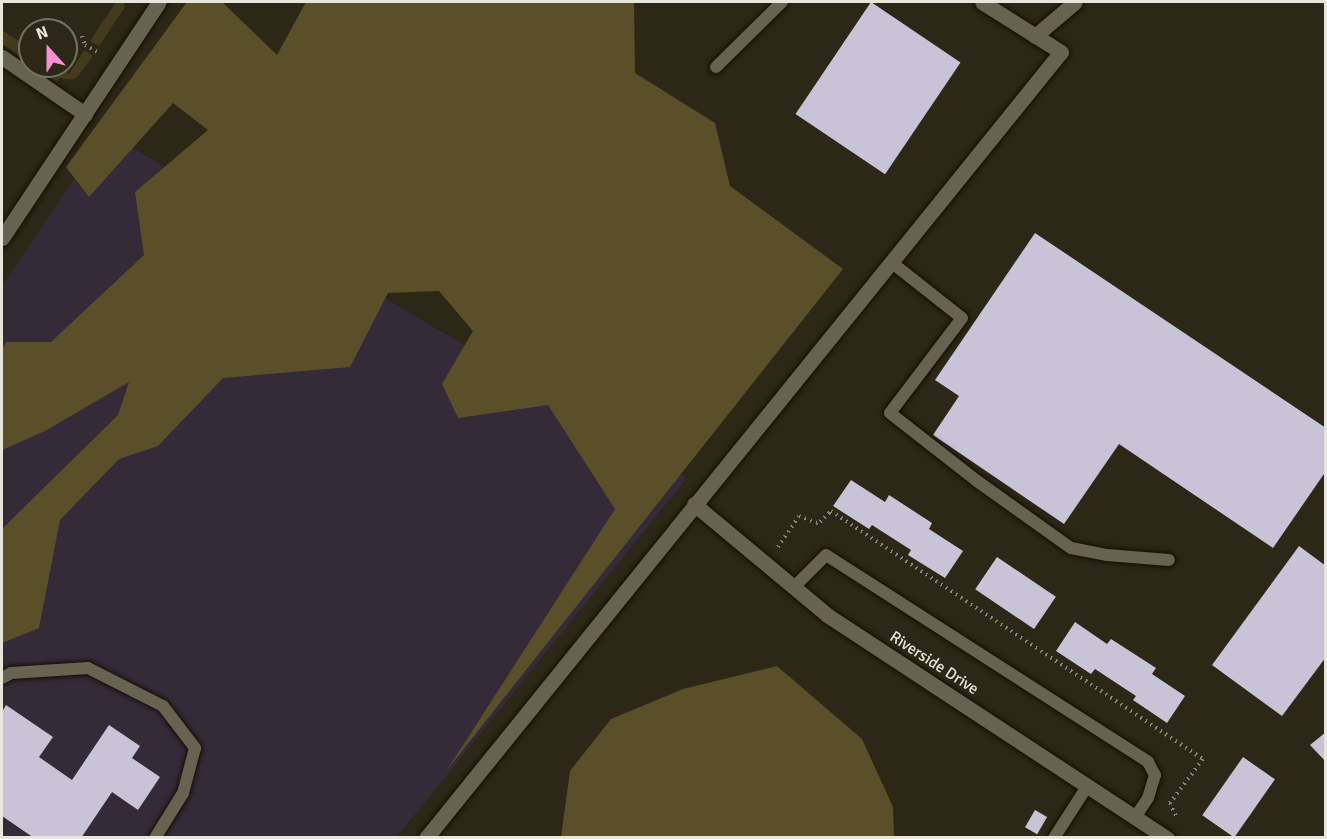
<!DOCTYPE html>
<html>
<head>
<meta charset="utf-8">
<style>
  body { margin:0 }
  #map { position:relative; width:1327px; height:839px; overflow:hidden; background:#2c2716; font-family:Signika,sans-serif }
  div>[style] { position:absolute }
  [style*='--x'] { left:calc(var(--x)*1px); top:calc(var(--y)*1px); width:calc(var(--w)*1px); rotate:calc(var(--a)*1deg) }
  .industrial>* { inset:0; background:#352a38 }
  .green>* { inset:0; background:#443a1d }
  .forest>* { inset:0; background:#5b4f2a }
  .building>* { inset:0; background:#c9c3d7; transform-origin:0 0 }
  .path>* { height:4px; margin-top:-2px; transform-origin:0; background:repeating-linear-gradient(90deg,#8b8779 0 1.5px,transparent 0 6px) }
  .roads { filter:drop-shadow(0 0 2px #150f02) drop-shadow(0 0 2px #150f02) }
  .lane>* { height:12px; margin:-6px; padding:0 6px; transform-origin:6px; border-radius:6px; background:#686250 }
  .street>* { height:15px; margin:-7.5px; padding:0 7.5px; transform-origin:7.5px; border-radius:7.5px; background:#686250 }
  span { translate:-50% -50%; white-space:nowrap; text-align:center; line-height:1.15; -webkit-text-stroke:6px #2c2716; paint-order:stroke }
  .street-label { font-size:16px; color:#e8e5da }
  .frame { position:absolute; inset:0; border:3px solid #e8e5da; pointer-events:none }
  .north { position:absolute; left:18px; top:18px; width:60px; height:60px; box-sizing:border-box; background:#2c2716; border:2px solid #777364; border-radius:50%; rotate:339deg; font-size:16px; font-weight:700; line-height:24px; text-align:center; color:#e8e5da }
  .north::after { content:''; display:block; margin:auto; width:21px; height:27px; background:#f690cf; clip-path:polygon(50% 0,100% 100%,50% 72%,0 100%) }
</style>
</head>
<body>
<div id="map">
  <div class="industrial">
    <div style="clip-path:polygon(106px 132px,687px 478px,397px 837px,2px 838px,2px 286px)"></div>
  </div>
  <div class="green">
    <div style="clip-path:polygon(116px 2px,123px 2px,125px 7px,99px 46px,90px 41px)"></div>
    <div style="clip-path:polygon(2px 30px,30px 48px,30px 64px,2px 44px)"></div>
    <div style="clip-path:polygon(84px 50px,93px 56px,77px 77px,71px 80px,60px 78px,57px 82px,34px 66px,57px 66px,69px 74px)"></div>
  </div>
  <div class="forest">
    <div style="clip-path:polygon(187px 2px,222px 2px,277px 55px,306px 2px,634px 2px,635px 73px,715px 123px,730px 186px,843px 269px,447px 770px,615px 509px,548px 405px,458px 418px,442px 384px,473px 331px,439px 291px,388px 293px,350px 367px,223px 378px,158px 446px,119px 459px,60px 520px,39px 628px,2px 643px,2px 529px,118px 415px,129px 382px,45px 431px,2px 450px,2px 350px,6px 342px,51px 342px,144px 255px,135px 192px,208px 130px,173px 103px,89px 197px,66px 167px)"></div>
    <div style="clip-path:polygon(777px 666px,862px 739px,893px 807px,894px 837px,561px 837px,570px 771px,611px 719px,683px 689px)"></div>
  </div>
  <div class="building">
    <div style="left:871px;top:2px;width:108px;height:135px;rotate:34deg"></div>
    <div style="clip-path:polygon(1035px 233px,1326px 428px,1326px 471px,1273px 548px,1119px 444px,1064px 524px,933px 435px,959px 396px,935px 380px)"></div>
    <div style="clip-path:polygon(851px 480px,885px 502px,889px 495px,932px 523px,929px 529px,963px 551px,945px 578px,908px 555px,911px 550px,872px 525px,869px 529px,833px 506px)"></div>
    <div style="clip-path:polygon(1299px 546px,1326px 566px,1326px 657px,1282px 716px,1212px 665px)"></div>
    <div style="left:997px;top:557px;width:71px;height:39px;rotate:34deg"></div>
    <div style="clip-path:polygon(1075px 622px,1107px 644px,1111px 639px,1156px 668px,1152px 674px,1185px 696px,1167px 723px,1133px 700px,1136px 696px,1095px 669px,1091px 674px,1056px 651px)"></div>
    <div style="clip-path:polygon(6px 705px,53px 737px,39px 757px,72px 780px,109px 725px,140px 746px,132px 758px,160px 777px,138px 810px,112px 792px,81px 838px,34px 838px,2px 816px,2px 712px)"></div>
    <div style="clip-path:polygon(1326px 732px,1326px 762px,1310px 745px)"></div>
    <div style="left:1243px;top:757px;width:39px;height:71px;rotate:35deg"></div>
    <div style="left:1035px;top:810px;width:14px;height:20px;rotate:30deg"></div>
  </div>
  <div class="path">
    <div style="--x:82;--y:36;--w:9;--a:72"></div>
    <div style="--x:85;--y:45;--w:16;--a:30"></div>
    <div style="--x:778;--y:547;--w:37;--a:-56"></div>
    <div style="--x:799;--y:516;--w:18;--a:22"></div>
    <div style="--x:816;--y:523;--w:4;--a:-14"></div>
    <div style="--x:820;--y:522;--w:16;--a:-45"></div>
    <div style="--x:831;--y:511;--w:447;--a:33.7"></div>
    <div style="--x:1203;--y:759;--w:55;--a:126.9"></div>
    <div style="--x:1170;--y:803;--w:17;--a:65"></div>
  </div>
  <div class="roads">
    <div class="lane">
      <div style="--x:716;--y:67;--w:93;--a:-44.6"></div>
      <div style="--x:891;--y:262;--w:90;--a:38.3"></div>
      <div style="--x:962;--y:318;--w:119;--a:127.2"></div>
      <div style="--x:890;--y:413;--w:110;--a:38"></div>
      <div style="--x:977;--y:481;--w:115;--a:35.5"></div>
      <div style="--x:1071;--y:548;--w:37;--a:11"></div>
      <div style="--x:1107;--y:555;--w:62;--a:4.6"></div>
      <div style="--x:794;--y:587;--w:45;--a:-45"></div>
      <div style="--x:826;--y:555;--w:383;--a:32.7"></div>
      <div style="--x:1148;--y:762;--w:15;--a:62"></div>
      <div style="--x:1155;--y:775;--w:24;--a:107"></div>
      <div style="--x:1148;--y:798;--w:23;--a:124"></div>
      <div style="--x:2;--y:678;--w:10;--a:-29"></div>
      <div style="--x:11;--y:673;--w:77;--a:-3.7"></div>
      <div style="--x:88;--y:668;--w:84;--a:26.9"></div>
      <div style="--x:163;--y:706;--w:53;--a:52.7"></div>
      <div style="--x:195;--y:748;--w:47;--a:104.9"></div>
      <div style="--x:183;--y:793;--w:53;--a:121.9"></div>
      <div style="--x:1054;--y:838;--w:63;--a:-57.3"></div>
    </div>
    <div class="street">
      <div style="--x:1035;--y:36;--w:52;--a:-40.4"></div>
      <div style="--x:2;--y:57;--w:101;--a:34.5"></div>
      <div style="--x:2;--y:238;--w:283;--a:-56.4"></div>
      <div style="--x:694;--y:504;--w:173;--a:39.8"></div>
      <div style="--x:827;--y:615;--w:407;--a:33.3"></div>
      <div style="--x:426;--y:838;--w:1010;--a:-51.07"></div>
      <div style="--x:1061;--y:52;--w:93;--a:-147.7"></div>
    </div>
  </div>
  <div class="street-label">
    <span style="left:934px;top:663px;rotate:33deg">Riverside Drive</span>
  </div>
  <div class="frame"></div>
  <div class="north">N</div>
</div>
</body>
</html>
